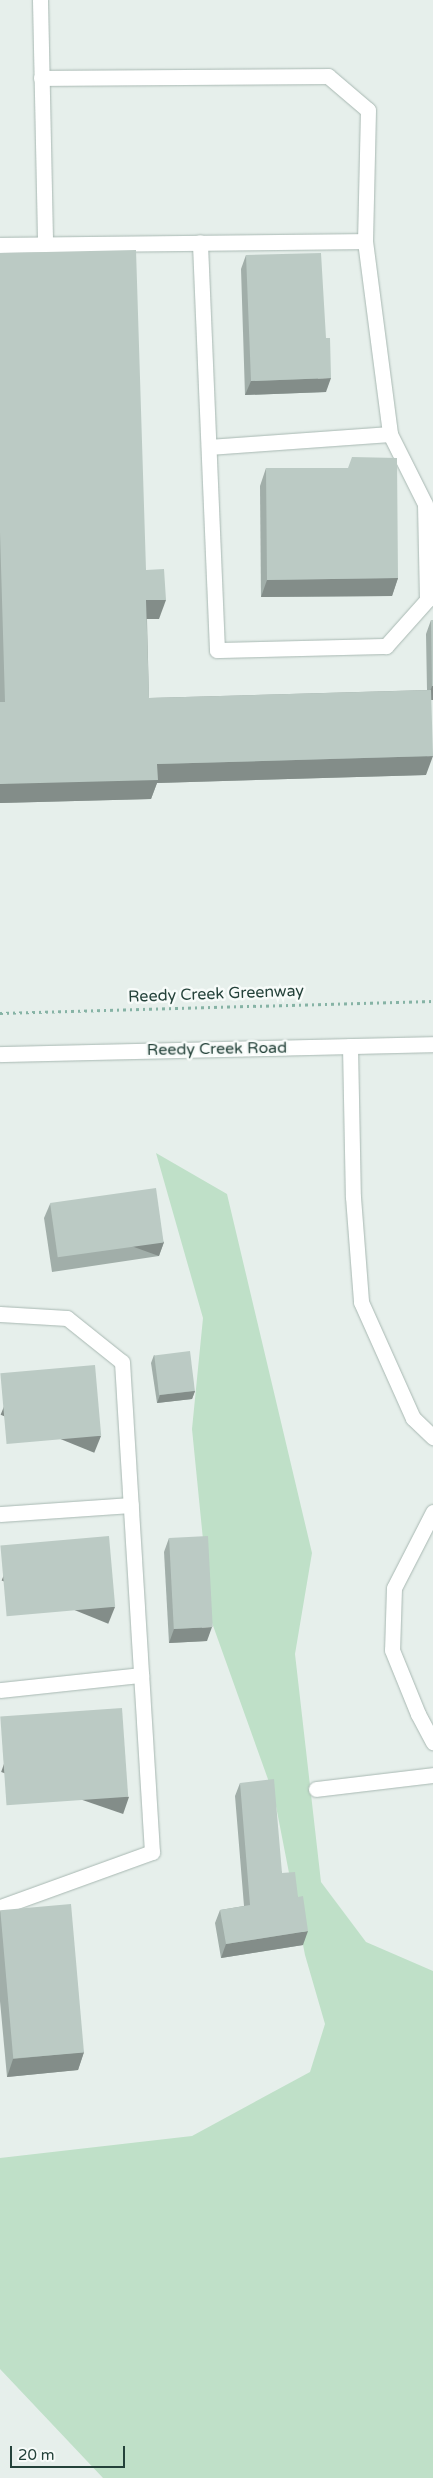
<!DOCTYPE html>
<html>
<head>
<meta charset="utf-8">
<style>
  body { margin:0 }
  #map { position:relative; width:433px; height:2478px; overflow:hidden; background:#e6efeb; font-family:"Varela Round",sans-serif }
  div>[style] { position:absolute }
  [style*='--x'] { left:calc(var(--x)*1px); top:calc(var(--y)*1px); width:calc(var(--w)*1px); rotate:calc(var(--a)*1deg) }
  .green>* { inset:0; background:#bfe0c8 }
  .path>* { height:3px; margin-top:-1.5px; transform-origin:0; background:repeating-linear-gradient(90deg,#86b3a5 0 2.5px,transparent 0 6.5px) }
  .roads { filter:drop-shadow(0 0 1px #a8b8b2) drop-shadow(0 0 1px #a8b8b2) }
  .lane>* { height:15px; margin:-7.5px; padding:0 7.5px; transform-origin:7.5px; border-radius:7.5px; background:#fff }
  .secondary>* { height:15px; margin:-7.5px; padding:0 7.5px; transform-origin:7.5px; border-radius:7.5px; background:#fff }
  .wall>* { inset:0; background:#a1aea9 }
  .shaded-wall>* { inset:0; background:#838d89; transform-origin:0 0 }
  .building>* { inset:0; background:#bbcac4; transform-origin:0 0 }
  span { translate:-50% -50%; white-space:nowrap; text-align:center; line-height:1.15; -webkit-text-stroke:5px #f7fbf9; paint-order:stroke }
  .street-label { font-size:16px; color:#24423a }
  .scale { position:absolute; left:10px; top:2446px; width:115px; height:22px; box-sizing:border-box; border:2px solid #24423a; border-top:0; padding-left:6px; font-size:15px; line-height:18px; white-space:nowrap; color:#24423a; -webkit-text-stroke:4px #f7fbf9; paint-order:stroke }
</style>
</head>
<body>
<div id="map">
  <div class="green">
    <div style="clip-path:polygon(156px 1153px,227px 1194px,312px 1553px,295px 1654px,321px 1882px,366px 1942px,433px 1971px,433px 2478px,103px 2478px,0 2369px,0 2158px,192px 2136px,310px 2072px,325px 2024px,305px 1955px,274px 1796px,211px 1620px,192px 1429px,203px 1318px)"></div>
  </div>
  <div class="path">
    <div style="--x:0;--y:1013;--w:433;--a:-1.6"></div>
  </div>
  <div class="roads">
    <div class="lane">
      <div style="--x:40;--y:0;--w:243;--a:88.8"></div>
      <div style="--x:41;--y:78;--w:287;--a:-0.4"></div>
      <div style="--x:328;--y:76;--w:52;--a:40.4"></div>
      <div style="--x:368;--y:110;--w:131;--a:91.3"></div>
      <div style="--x:365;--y:241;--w:195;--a:82.6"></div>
      <div style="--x:390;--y:434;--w:78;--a:63.4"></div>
      <div style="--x:425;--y:504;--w:96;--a:88.8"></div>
      <div style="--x:427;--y:600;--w:62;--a:131.7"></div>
      <div style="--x:386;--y:646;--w:169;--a:178.6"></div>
      <div style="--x:217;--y:650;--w:408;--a:-92.4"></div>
      <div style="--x:0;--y:245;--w:365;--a:-0.6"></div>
      <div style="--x:209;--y:447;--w:181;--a:-4.1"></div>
      <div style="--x:350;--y:1046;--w:151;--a:88.9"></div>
      <div style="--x:353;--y:1197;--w:105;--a:85.6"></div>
      <div style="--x:361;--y:1302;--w:127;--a:65.9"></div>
      <div style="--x:413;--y:1418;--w:28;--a:44"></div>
      <div style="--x:0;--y:1314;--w:67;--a:3.4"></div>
      <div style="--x:67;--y:1318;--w:70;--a:38.7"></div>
      <div style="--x:122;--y:1362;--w:491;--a:86.5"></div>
      <div style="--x:152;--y:1852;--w:162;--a:160.1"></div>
      <div style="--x:433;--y:1512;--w:85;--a:117.2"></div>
      <div style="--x:394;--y:1588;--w:62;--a:91.8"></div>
      <div style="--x:392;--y:1650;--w:69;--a:67.9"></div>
      <div style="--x:418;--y:1714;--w:32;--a:62"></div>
      <div style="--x:0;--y:1514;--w:131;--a:-3.9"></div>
      <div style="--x:0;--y:1690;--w:142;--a:-6.1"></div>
      <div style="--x:316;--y:1789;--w:118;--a:-6.8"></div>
    </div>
    <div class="secondary">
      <div style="--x:0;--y:1054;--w:433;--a:-1.3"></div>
    </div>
  </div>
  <div class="wall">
    <div style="clip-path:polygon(0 253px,146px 570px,159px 619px,147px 619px,149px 698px,427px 690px,426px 634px,431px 620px,433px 620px,433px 700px,431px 700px,426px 775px,157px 783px,151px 799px,0 803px)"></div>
    <div style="clip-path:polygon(246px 255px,326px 392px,245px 395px,241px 269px)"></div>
    <div style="clip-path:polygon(266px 468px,398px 578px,392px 596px,261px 597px,260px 486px)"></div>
    <div style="clip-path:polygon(50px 1204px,164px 1242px,159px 1256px,52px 1272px,44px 1218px)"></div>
    <div style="clip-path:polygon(154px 1355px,195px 1391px,192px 1399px,157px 1403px,151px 1363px)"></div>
    <div style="clip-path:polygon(169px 1538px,207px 1641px,169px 1643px,164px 1552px)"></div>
    <div style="clip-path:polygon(240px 1783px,282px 1873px,298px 1897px,303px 1945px,221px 1958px,215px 1923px,220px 1910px,244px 1906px,235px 1796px)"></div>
    <div style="clip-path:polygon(0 1910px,84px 2052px,78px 2070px,7px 2077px,0 2001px)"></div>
  </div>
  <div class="shaded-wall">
    <div style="clip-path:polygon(331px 378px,326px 392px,245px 395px,251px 381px)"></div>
    <div style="clip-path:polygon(398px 578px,392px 596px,261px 597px,267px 580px)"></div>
    <div style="clip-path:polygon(146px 600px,166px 600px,159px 619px,139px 619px)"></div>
    <div style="clip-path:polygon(432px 686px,433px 686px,433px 700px,427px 700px)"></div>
    <div style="clip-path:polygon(433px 756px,426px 775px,157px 783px,151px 799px,0 803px,0 784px,157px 764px)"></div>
    <div style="left:164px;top:1242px;width:15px;height:108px;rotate:110deg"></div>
    <div style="clip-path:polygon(195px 1391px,192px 1399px,157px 1403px,160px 1395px)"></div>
    <div style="left:101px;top:1436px;width:18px;height:101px;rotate:112deg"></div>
    <div style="left:115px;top:1607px;width:18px;height:115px;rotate:112deg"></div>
    <div style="clip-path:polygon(212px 1627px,207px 1641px,169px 1643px,174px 1629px)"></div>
    <div style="left:129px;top:1797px;width:18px;height:129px;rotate:109deg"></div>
    <div style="clip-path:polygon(308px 1931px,303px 1945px,221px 1958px,226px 1944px)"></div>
    <div style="clip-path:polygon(84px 2052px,78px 2070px,7px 2077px,13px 2059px)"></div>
  </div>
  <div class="building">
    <div style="clip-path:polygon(136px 250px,146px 570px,164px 569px,166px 600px,146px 600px,149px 698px,431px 690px,433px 756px,157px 764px,158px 780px,0 784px,0 702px,5px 702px,0 532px,0 253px)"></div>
    <div style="clip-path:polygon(321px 253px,326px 338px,330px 338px,331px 378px,251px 381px,246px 255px)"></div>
    <div style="clip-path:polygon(352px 457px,397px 458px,398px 578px,267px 580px,266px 468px,348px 468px)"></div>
    <div style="clip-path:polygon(431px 620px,433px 620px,433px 686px,432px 686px)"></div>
    <div style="left:156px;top:1188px;width:55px;height:107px;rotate:82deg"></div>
    <div style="left:190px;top:1351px;width:40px;height:36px;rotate:83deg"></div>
    <div style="left:95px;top:1365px;width:71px;height:95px;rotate:85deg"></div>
    <div style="left:109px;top:1536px;width:71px;height:109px;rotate:85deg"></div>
    <div style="left:208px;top:1536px;width:91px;height:39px;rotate:87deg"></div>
    <div style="left:122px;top:1708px;width:89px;height:122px;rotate:86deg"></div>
    <div style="clip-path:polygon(274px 1779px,282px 1873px,295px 1872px,298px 1897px,303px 1896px,308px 1931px,226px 1944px,220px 1910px,250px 1905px,240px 1783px)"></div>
    <div style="left:71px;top:1904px;width:149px;height:71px;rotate:85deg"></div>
  </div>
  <div class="street-label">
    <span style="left:216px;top:994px;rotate:-2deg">Reedy Creek Greenway</span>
    <span style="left:217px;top:1049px;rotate:-1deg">Reedy Creek Road</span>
  </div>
  <div class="scale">20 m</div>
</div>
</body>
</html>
